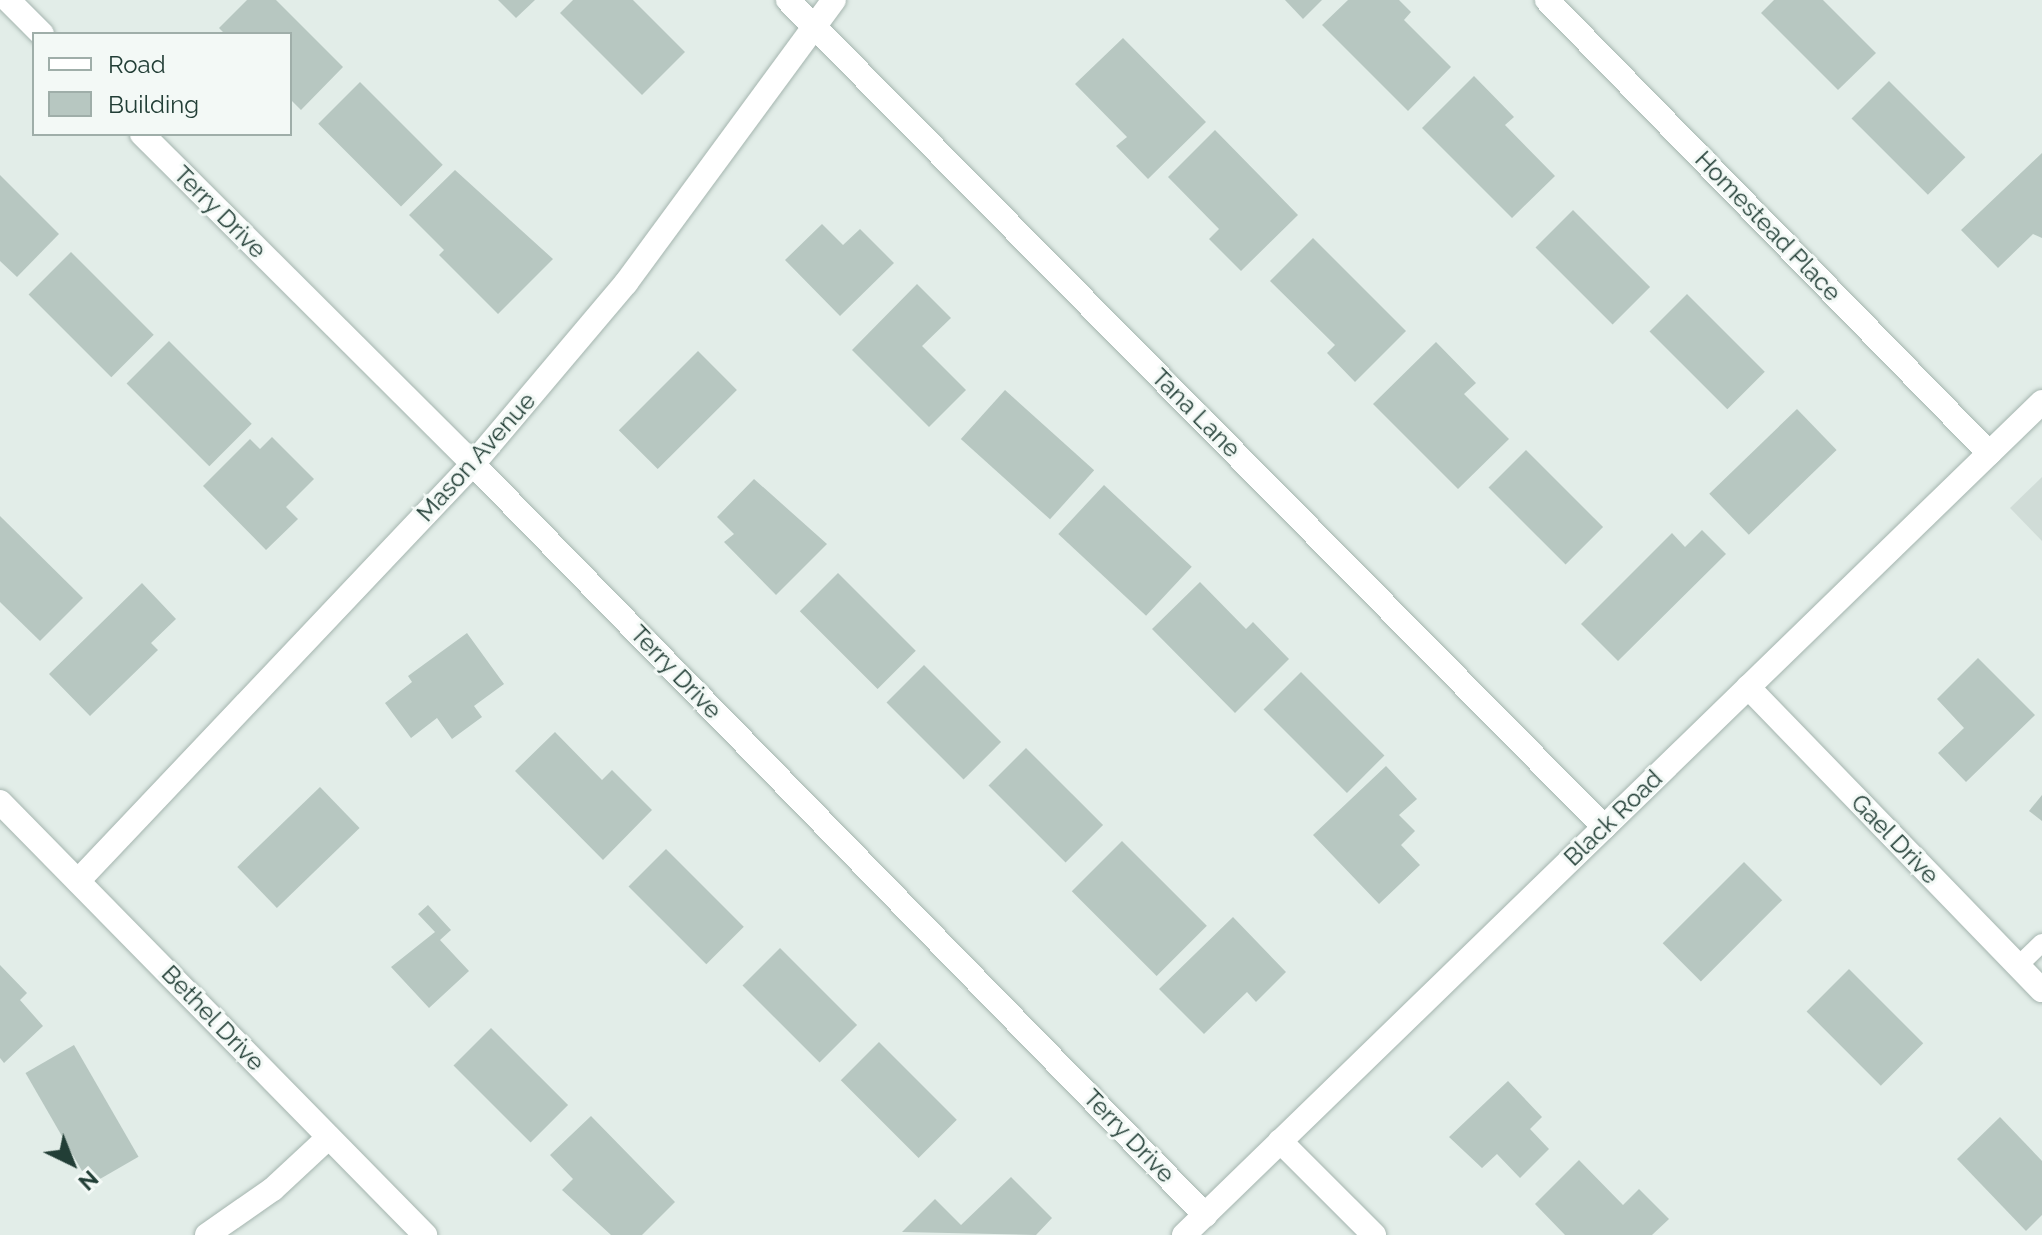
<!DOCTYPE html>
<html>
<head>
<meta charset="utf-8">
<style>
  body { margin:0 }
  #map { position:relative; width:2042px; height:1235px; overflow:hidden; background:#e2ede8; font-family:Raleway,sans-serif }
  div>[style] { position:absolute }
  [style*='--x'] { left:calc(var(--x)*1px); top:calc(var(--y)*1px); width:calc(var(--w)*1px); rotate:calc(var(--a)*1deg) }
  .built>* { inset:0; background:#d0dcd7 }
  .building>* { inset:0; background:#b7c7c1; transform-origin:0 0 }
  .roads { filter:drop-shadow(0 0 2px #a5b5af) drop-shadow(0 0 2px #a5b5af) }
  .service>* { height:18px; margin:-9px; padding:0 9px; transform-origin:9px; border-radius:9px; background:#fff }
  .minor>* { height:24px; margin:-12px; padding:0 12px; transform-origin:12px; border-radius:12px; background:#fff }
  .tertiary>* { height:24px; margin:-12px; padding:0 12px; transform-origin:12px; border-radius:12px; background:#fff }
  .secondary>* { height:24px; margin:-12px; padding:0 12px; transform-origin:12px; border-radius:12px; background:#fff }
  span { translate:-50% -50%; white-space:nowrap; text-align:center; line-height:1.15; -webkit-text-stroke:6px #f3f9f6; paint-order:stroke }
  .street-label { font-size:24px; color:#223e36 }
  .legend { position:absolute; left:32px; top:32px; width:260px; height:104px; box-sizing:border-box; background:#f3f9f6; border:2px solid #9faea9; margin:0; padding:10px 14px; list-style:none; font-size:24px; color:#223e36 }
  .legend li { display:flex; align-items:center; gap:16px; height:40px }
  .legend b { width:40px; border:2px solid #9faea9 }
  .north { position:absolute; left:32px; top:1123px; width:80px; height:80px; -webkit-text-stroke:6px #f3f9f6; paint-order:stroke; rotate:137deg; font-size:22px; font-weight:700; line-height:32px; text-align:center; color:#223e36 }
  .north::after { content:''; display:block; margin:auto; width:28px; height:36px; background:#223e36; clip-path:polygon(50% 0,100% 100%,50% 72%,0 100%) }
</style>
</head>
<body>
<div id="map">
  <div class="built">
    <div style="clip-path:polygon(2042px 477px,2042px 541px,2010px 508px)"></div>
  </div>
  <div class="building">
    <div style="clip-path:polygon(247px 0,276px 0,343px 67px,301px 110px,290px 99px,290px 34px,225px 34px,219px 28px)"></div>
    <div style="clip-path:polygon(498px 0,535px 0,516px 18px)"></div>
    <div style="clip-path:polygon(573px 0,633px 0,685px 52px,642px 95px,560px 13px)"></div>
    <div style="clip-path:polygon(1285px 0,1322px 0,1303px 19px)"></div>
    <div style="clip-path:polygon(1348px 0,1399px 0,1411px 12px,1404px 20px,1451px 67px,1408px 111px,1322px 25px)"></div>
    <div style="clip-path:polygon(1774px 0,1823px 0,1876px 53px,1838px 90px,1761px 13px)"></div>
    <div style="clip-path:polygon(1123px 38px,1206px 122px,1148px 179px,1116px 146px,1127px 137px,1075px 84px)"></div>
    <div style="clip-path:polygon(1474px 76px,1514px 117px,1505px 125px,1555px 176px,1512px 218px,1422px 128px)"></div>
    <div style="left:1889px;top:81px;width:108px;height:53px;rotate:45deg"></div>
    <div style="left:360px;top:82px;width:117px;height:59px;rotate:45deg"></div>
    <div style="clip-path:polygon(1215px 130px,1298px 215px,1241px 271px,1209px 239px,1219px 229px,1168px 177px)"></div>
    <div style="clip-path:polygon(2042px 153px,2042px 238px,2033px 234px,1998px 268px,1961px 230px)"></div>
    <div style="clip-path:polygon(455px 170px,553px 259px,498px 314px,439px 255px,444px 250px,409px 215px)"></div>
    <div style="clip-path:polygon(0 175px,59px 234px,17px 277px,0 261px)"></div>
    <div style="left:1573px;top:210px;width:109px;height:53px;rotate:45deg"></div>
    <div style="clip-path:polygon(822px 224px,843px 245px,860px 229px,894px 263px,840px 316px,785px 260px)"></div>
    <div style="clip-path:polygon(1313px 238px,1406px 331px,1355px 382px,1327px 353px,1335px 345px,1270px 281px)"></div>
    <div style="left:71px;top:252px;width:117px;height:60px;rotate:45deg"></div>
    <div style="clip-path:polygon(917px 284px,951px 318px,922px 346px,966px 390px,929px 427px,852px 350px)"></div>
    <div style="left:1687px;top:294px;width:110px;height:53px;rotate:45deg"></div>
    <div style="left:169px;top:341px;width:117px;height:60px;rotate:45deg"></div>
    <div style="clip-path:polygon(1436px 342px,1476px 383px,1464px 394px,1509px 439px,1458px 489px,1373px 404px)"></div>
    <div style="left:698px;top:351px;width:55px;height:112px;rotate:45deg"></div>
    <div style="left:1005px;top:390px;width:120px;height:66px;rotate:42deg"></div>
    <div style="left:1797px;top:409px;width:57px;height:122px;rotate:46deg"></div>
    <div style="clip-path:polygon(272px 437px,314px 479px,286px 507px,298px 519px,266px 550px,203px 486px,250px 439px,260px 449px)"></div>
    <div style="left:1526px;top:450px;width:109px;height:53px;rotate:45deg"></div>
    <div style="clip-path:polygon(754px 479px,827px 544px,776px 595px,724px 542px,734px 534px,717px 517px)"></div>
    <div style="left:1104px;top:485px;width:120px;height:67px;rotate:43deg"></div>
    <div style="clip-path:polygon(0 516px,83px 598px,40px 641px,0 602px)"></div>
    <div style="clip-path:polygon(1702px 530px,1726px 554px,1618px 661px,1581px 624px,1672px 533px,1685px 547px)"></div>
    <div style="left:838px;top:573px;width:110px;height:54px;rotate:45deg"></div>
    <div style="clip-path:polygon(1200px 582px,1246px 629px,1253px 622px,1289px 659px,1235px 713px,1152px 629px)"></div>
    <div style="clip-path:polygon(142px 583px,176px 619px,151px 643px,158px 650px,90px 716px,49px 674px)"></div>
    <div style="clip-path:polygon(467px 633px,504px 684px,474px 706px,482px 717px,452px 739px,437px 718px,411px 738px,385px 703px,412px 682px,408px 676px)"></div>
    <div style="clip-path:polygon(1978px 658px,2035px 715px,1966px 782px,1938px 753px,1964px 728px,1937px 699px)"></div>
    <div style="left:924px;top:665px;width:109px;height:53px;rotate:45deg"></div>
    <div style="left:1301px;top:672px;width:118px;height:53px;rotate:45deg"></div>
    <div style="clip-path:polygon(555px 732px,602px 780px,612px 770px,652px 810px,603px 860px,515px 771px)"></div>
    <div style="left:1026px;top:748px;width:109px;height:53px;rotate:45deg"></div>
    <div style="clip-path:polygon(1386px 766px,1417px 799px,1399px 815px,1415px 831px,1401px 845px,1420px 865px,1379px 904px,1313px 835px)"></div>
    <div style="left:320px;top:787px;width:57px;height:115px;rotate:46deg"></div>
    <div style="clip-path:polygon(2042px 795px,2042px 821px,2029px 811px)"></div>
    <div style="left:1122px;top:841px;width:120px;height:71px;rotate:45deg"></div>
    <div style="left:666px;top:849px;width:110px;height:53px;rotate:45deg"></div>
    <div style="left:1744px;top:862px;width:54px;height:115px;rotate:45deg"></div>
    <div style="clip-path:polygon(428px 905px,451px 930px,440px 940px,469px 971px,429px 1008px,391px 967px,435px 932px,418px 914px)"></div>
    <div style="clip-path:polygon(1233px 917px,1286px 972px,1256px 1002px,1247px 992px,1204px 1034px,1159px 989px)"></div>
    <div style="left:780px;top:948px;width:109px;height:53px;rotate:45deg"></div>
    <div style="clip-path:polygon(0 965px,27px 993px,20px 1000px,43px 1026px,4px 1063px,0 1058px)"></div>
    <div style="left:1849px;top:969px;width:105px;height:60px;rotate:45deg"></div>
    <div style="left:491px;top:1028px;width:109px;height:53px;rotate:45deg"></div>
    <div style="left:879px;top:1042px;width:110px;height:54px;rotate:45deg"></div>
    <div style="left:74px;top:1045px;width:129px;height:56px;rotate:60deg"></div>
    <div style="clip-path:polygon(1508px 1081px,1542px 1117px,1530px 1129px,1549px 1149px,1520px 1178px,1497px 1154px,1482px 1168px,1449px 1137px)"></div>
    <div style="clip-path:polygon(591px 1116px,675px 1202px,642px 1235px,611px 1235px,562px 1190px,573px 1179px,550px 1155px)"></div>
    <div style="clip-path:polygon(2000px 1117px,2042px 1161px,2042px 1215px,2026px 1231px,1957px 1159px)"></div>
    <div style="clip-path:polygon(1579px 1160px,1623px 1205px,1639px 1189px,1669px 1219px,1652px 1235px,1565px 1235px,1535px 1204px)"></div>
    <div style="clip-path:polygon(1011px 1177px,1052px 1218px,1036px 1235px,902px 1232px,935px 1199px,961px 1225px)"></div>
  </div>
  <div class="roads">
    <div class="service">
      <div style="--x:2018;--y:966;--w:33;--a:-44"></div>
    </div>
    <div class="minor">
      <div style="--x:8;--y:0;--w:48;--a:45"></div>
      <div style="--x:788;--y:0;--w:1162;--a:45.38"></div>
      <div style="--x:1547;--y:0;--w:633;--a:45.7"></div>
      <div style="--x:142;--y:134;--w:467;--a:44.9"></div>
      <div style="--x:473;--y:464;--w:1049;--a:45.73"></div>
      <div style="--x:0;--y:802;--w:607;--a:45.53"></div>
      <div style="--x:78;--y:881;--w:574;--a:-46.55"></div>
      <div style="--x:473;--y:464;--w:237;--a:-49.8"></div>
      <div style="--x:626;--y:283;--w:351;--a:-53.7"></div>
      <div style="--x:1280;--y:1141;--w:133;--a:45"></div>
      <div style="--x:207;--y:1235;--w:80;--a:-34.9"></div>
      <div style="--x:273;--y:1189;--w:76;--a:-42.9"></div>
    </div>
    <div class="tertiary">
      <div style="--x:1748;--y:687;--w:422;--a:45.9"></div>
    </div>
    <div class="secondary">
      <div style="--x:1184;--y:1235;--w:1196;--a:-44.15"></div>
    </div>
  </div>
  <div class="street-label">
    <span style="left:220px;top:212px;rotate:45deg">Terry Drive</span>
    <span style="left:1768px;top:226px;rotate:46deg">Homestead Place</span>
    <span style="left:1196px;top:413px;rotate:45deg">Tana Lane</span>
    <span style="left:476px;top:457px;rotate:-48deg">Mason Avenue</span>
    <span style="left:676px;top:672px;rotate:46deg">Terry Drive</span>
    <span style="left:1613px;top:818px;rotate:-44deg">Black Road</span>
    <span style="left:1895px;top:839px;rotate:46deg">Gael Drive</span>
    <span style="left:213px;top:1018px;rotate:46deg">Bethel Drive</span>
    <span style="left:1129px;top:1136px;rotate:46deg">Terry Drive</span>
  </div>
  <ul class="legend">
  <li><b style="height:10px;background:#fff"></b>Road</li>
  <li><b style="height:22px;background:#b7c7c1"></b>Building</li>
  </ul>
  <div class="north">N</div>
</div>
</body>
</html>
